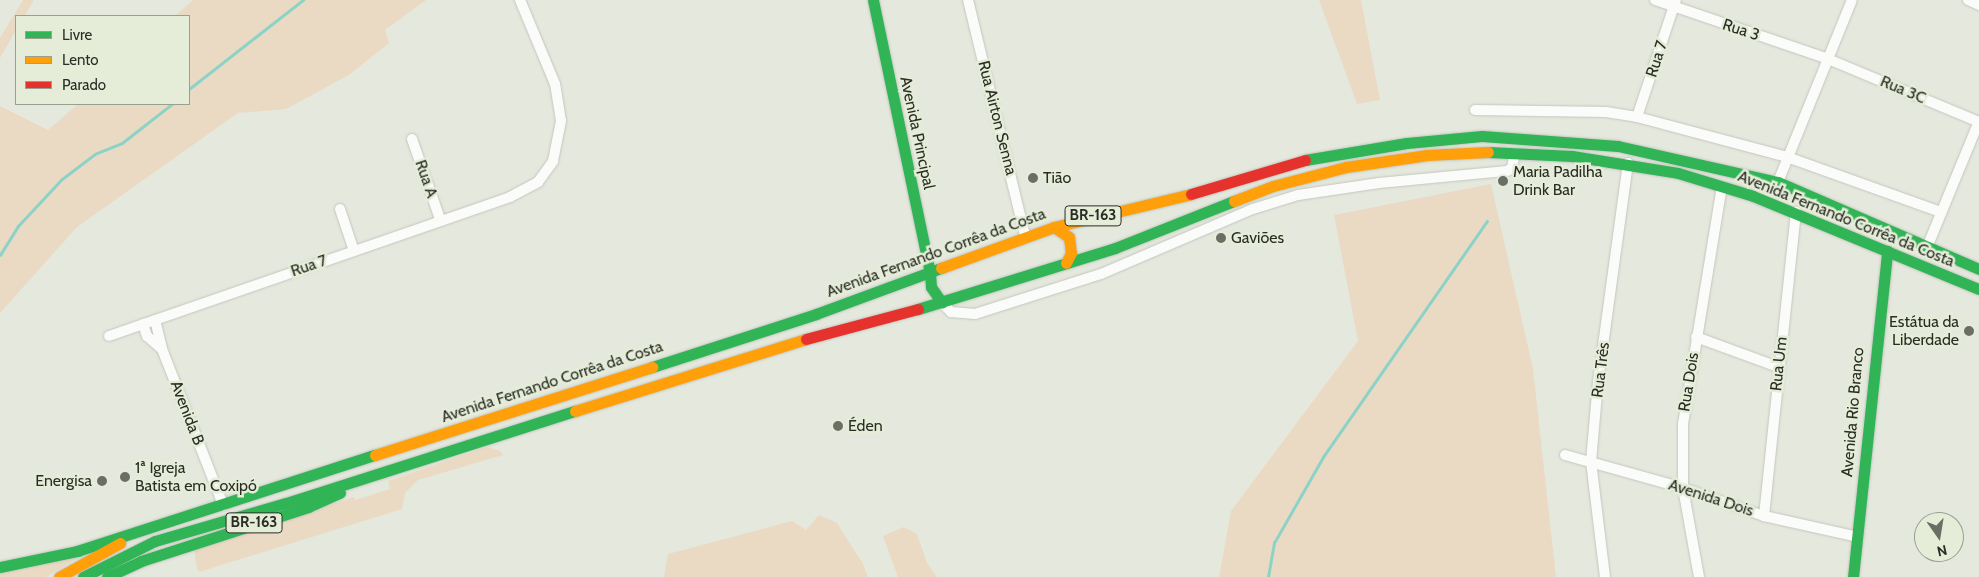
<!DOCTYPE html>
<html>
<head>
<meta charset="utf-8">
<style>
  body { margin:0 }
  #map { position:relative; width:1979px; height:577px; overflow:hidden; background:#e4e8dd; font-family:Cabin,sans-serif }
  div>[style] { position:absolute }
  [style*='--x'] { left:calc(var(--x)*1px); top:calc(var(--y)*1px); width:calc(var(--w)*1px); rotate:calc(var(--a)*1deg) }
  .green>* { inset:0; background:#ebdac3 }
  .stream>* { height:2.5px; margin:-1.25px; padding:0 1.25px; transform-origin:1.25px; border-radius:1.25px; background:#8bd3c7 }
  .roads { filter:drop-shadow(0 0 1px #c3c6be) drop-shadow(0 0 1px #c3c6be) }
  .street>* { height:10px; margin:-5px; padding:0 5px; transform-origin:5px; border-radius:5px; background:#fbfcfa }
  .fast>* { height:11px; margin:-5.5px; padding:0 5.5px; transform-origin:5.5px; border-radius:5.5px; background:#30b455 }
  .slow>* { height:11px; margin:-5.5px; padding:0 5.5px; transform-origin:5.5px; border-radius:5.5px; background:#ff9f0a }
  .jam>* { height:11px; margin:-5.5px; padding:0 5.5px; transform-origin:5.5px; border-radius:5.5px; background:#e5322d }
  .dots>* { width:14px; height:14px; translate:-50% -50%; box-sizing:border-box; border:2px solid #e5edd8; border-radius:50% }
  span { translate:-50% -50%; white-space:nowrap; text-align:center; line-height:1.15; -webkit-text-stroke:5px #e5edd8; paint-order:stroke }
  .shield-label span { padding:1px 4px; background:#e5edd8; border:1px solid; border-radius:4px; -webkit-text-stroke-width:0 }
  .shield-label { font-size:15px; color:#2a2d25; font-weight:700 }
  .street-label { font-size:16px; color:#2a2d25 }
  .poi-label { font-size:16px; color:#2a2d25 }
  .left { translate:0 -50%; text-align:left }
  .right { translate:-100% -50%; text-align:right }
  .legend { position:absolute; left:15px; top:15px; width:175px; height:90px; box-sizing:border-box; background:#e5edd8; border:1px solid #9aa090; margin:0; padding:6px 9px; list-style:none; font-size:15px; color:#2a2d25 }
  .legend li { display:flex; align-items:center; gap:10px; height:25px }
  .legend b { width:25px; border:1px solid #9aa090 }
  .north { position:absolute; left:1914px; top:512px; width:50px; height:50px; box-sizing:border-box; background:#e5edd8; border:1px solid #9aa090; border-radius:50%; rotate:167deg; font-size:14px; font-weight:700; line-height:20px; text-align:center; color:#2a2d25 }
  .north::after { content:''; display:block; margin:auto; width:18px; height:22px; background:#6b6e65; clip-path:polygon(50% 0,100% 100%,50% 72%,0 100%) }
</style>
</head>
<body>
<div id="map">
  <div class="green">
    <div style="clip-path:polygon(23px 0,34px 0,25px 16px,16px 16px,16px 30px,0 58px,0 38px)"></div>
    <div style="clip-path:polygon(193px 0,426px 0,385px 30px,389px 43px,349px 75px,286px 109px,238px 113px,77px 227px,0 313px,0 106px,48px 130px,78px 104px,189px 104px,189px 16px,175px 16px)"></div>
    <div style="clip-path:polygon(1319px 0,1361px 0,1380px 100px,1357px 104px)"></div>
    <div style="clip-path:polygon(1491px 184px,1533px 369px,1556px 577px,1219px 577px,1231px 511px,1358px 341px,1334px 215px)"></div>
    <div style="clip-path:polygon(487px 447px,500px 451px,503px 455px,418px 480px,405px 493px,402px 509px,199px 572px,197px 568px,194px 550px,354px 497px,355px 500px,390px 489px,388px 481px)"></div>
    <div style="clip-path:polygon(819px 515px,837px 523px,863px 564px,868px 577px,664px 577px,668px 554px,792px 521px,806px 530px)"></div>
    <div style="clip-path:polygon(904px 527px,917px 534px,927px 563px,937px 577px,898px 577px,883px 536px)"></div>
    <div style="clip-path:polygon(96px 547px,46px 577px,0 577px,0 569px)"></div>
  </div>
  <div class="stream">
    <div style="--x:189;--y:89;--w:145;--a:-38"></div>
    <div style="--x:0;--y:255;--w:34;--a:-58"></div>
    <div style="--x:18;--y:226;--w:64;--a:-46.9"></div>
    <div style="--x:62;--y:179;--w:41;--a:-37.1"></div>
    <div style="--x:95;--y:154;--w:29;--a:-22"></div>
    <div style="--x:122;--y:143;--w:63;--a:-38"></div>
    <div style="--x:1268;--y:577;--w:35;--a:-80"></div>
    <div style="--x:1274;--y:543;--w:99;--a:-60.3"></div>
    <div style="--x:1323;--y:457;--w:287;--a:-55.2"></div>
  </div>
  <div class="roads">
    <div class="street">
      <div style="--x:968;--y:0;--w:243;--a:76.4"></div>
      <div style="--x:1655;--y:0;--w:183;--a:18.8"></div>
      <div style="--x:1828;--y:59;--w:164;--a:22.6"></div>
      <div style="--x:1968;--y:0;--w:12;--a:24"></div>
      <div style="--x:1475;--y:110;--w:131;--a:0.9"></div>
      <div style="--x:1606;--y:112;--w:31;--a:9"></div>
      <div style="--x:1637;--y:117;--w:155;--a:14.9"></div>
      <div style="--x:1787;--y:157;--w:164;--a:19.7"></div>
      <div style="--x:1637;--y:117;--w:123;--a:-71.6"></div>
      <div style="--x:412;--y:139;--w:85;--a:70.7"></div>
      <div style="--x:1778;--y:182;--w:196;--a:-67.9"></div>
      <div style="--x:340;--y:209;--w:44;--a:71.6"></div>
      <div style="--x:1928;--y:245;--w:134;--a:-67.6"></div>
      <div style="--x:942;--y:303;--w:13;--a:45"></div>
      <div style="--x:951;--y:312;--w:24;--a:5"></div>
      <div style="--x:975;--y:314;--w:132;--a:-17.6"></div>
      <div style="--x:1101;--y:274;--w:165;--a:-23.2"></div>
      <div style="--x:1253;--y:209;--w:47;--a:-17.3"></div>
      <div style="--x:1298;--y:195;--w:82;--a:-8.4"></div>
      <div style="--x:1379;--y:183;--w:129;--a:-5.4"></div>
      <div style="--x:1507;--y:171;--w:6;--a:-31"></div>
      <div style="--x:1512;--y:168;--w:15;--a:-79"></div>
      <div style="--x:155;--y:320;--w:30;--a:76"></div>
      <div style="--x:162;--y:349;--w:168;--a:68.6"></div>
      <div style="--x:143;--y:324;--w:13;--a:72"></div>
      <div style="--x:147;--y:336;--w:20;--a:41"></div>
      <div style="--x:109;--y:336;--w:424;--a:-19.1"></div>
      <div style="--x:510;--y:197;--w:32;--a:-28"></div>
      <div style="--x:538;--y:182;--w:26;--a:-54"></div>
      <div style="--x:553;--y:161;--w:41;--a:-78.7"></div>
      <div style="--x:561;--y:121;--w:37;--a:-99"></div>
      <div style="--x:555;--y:84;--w:91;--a:-112.6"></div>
      <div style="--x:1696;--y:337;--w:87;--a:20.1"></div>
      <div style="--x:1565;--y:455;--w:123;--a:15.6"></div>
      <div style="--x:1683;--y:488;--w:86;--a:19.1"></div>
      <div style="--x:1764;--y:516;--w:96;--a:12.6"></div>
      <div style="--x:1764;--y:516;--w:306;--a:-84"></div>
      <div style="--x:1605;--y:577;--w:116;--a:-96.9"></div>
      <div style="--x:1591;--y:462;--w:80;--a:-85"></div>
      <div style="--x:1598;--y:382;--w:221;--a:-82.2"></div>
      <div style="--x:1699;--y:577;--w:90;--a:-100.2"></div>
      <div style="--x:1683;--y:488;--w:64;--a:-90"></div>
      <div style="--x:1683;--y:424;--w:240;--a:-80.7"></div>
    </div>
    <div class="fast">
      <div style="--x:873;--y:0;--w:279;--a:78.2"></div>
      <div style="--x:1488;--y:152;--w:84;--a:2.7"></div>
      <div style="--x:1572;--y:156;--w:107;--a:9.1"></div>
      <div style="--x:1678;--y:173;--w:78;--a:17"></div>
      <div style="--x:1753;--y:196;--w:244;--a:22.4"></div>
      <div style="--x:1305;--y:160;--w:103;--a:-9.5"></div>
      <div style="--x:1407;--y:143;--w:75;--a:-5.3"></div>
      <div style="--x:1482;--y:136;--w:136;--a:4.2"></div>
      <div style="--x:1618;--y:146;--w:164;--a:12.7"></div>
      <div style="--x:1778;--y:182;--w:219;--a:23.4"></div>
      <div style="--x:930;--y:273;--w:14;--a:86"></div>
      <div style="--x:931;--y:287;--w:19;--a:55"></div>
      <div style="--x:918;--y:309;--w:206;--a:-17.2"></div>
      <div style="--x:1115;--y:248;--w:128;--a:-21.6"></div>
      <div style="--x:652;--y:367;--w:172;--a:-17.9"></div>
      <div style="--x:816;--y:314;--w:133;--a:-20.2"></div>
      <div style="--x:0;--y:567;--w:79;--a:-11.7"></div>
      <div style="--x:77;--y:551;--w:313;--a:-17.9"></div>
      <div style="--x:83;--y:577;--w:80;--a:-26.6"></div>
      <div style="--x:155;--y:541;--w:136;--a:-16.2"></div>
      <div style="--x:286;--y:503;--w:303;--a:-17.7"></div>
      <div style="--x:107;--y:577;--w:38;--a:-25"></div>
      <div style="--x:141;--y:561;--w:176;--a:-17.9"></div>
      <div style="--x:308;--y:507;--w:35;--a:-24"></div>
      <div style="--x:1853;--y:577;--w:328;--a:-84"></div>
    </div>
    <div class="slow">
      <div style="--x:1234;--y:201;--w:42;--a:-21"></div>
      <div style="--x:1273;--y:186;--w:75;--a:-14.6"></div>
      <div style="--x:1346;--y:167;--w:82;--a:-8.4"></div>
      <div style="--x:1427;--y:155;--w:61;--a:-2.8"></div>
      <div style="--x:1054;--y:227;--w:18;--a:34"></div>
      <div style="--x:1069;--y:237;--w:16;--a:83"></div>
      <div style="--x:1071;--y:253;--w:11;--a:117"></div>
      <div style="--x:941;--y:268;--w:120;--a:-19.9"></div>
      <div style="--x:1054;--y:227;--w:141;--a:-13.5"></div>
      <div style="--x:575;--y:411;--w:242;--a:-17.3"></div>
      <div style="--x:375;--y:455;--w:291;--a:-17.6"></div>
      <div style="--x:59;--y:577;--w:70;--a:-29.1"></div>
    </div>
    <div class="jam">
      <div style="--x:1191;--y:194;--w:119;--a:-16.6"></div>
      <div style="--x:806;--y:339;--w:116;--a:-15"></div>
    </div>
  </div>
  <div class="dots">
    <div style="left:1033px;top:178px;background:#6b6e65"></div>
    <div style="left:1503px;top:181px;background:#6b6e65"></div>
    <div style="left:1221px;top:238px;background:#6b6e65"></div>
    <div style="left:1969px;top:331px;background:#6b6e65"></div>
    <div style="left:838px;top:426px;background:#6b6e65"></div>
    <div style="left:125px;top:477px;background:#6b6e65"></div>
    <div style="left:102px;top:481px;background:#6b6e65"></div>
  </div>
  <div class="shield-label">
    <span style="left:1093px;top:216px">BR-163</span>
    <span style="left:254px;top:523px">BR-163</span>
  </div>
  <div class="street-label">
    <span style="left:1741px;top:30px;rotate:18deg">Rua 3</span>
    <span style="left:1657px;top:59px;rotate:-72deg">Rua 7</span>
    <span style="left:1903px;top:90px;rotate:23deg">Rua 3C</span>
    <span style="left:997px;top:118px;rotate:76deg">Rua Airton Senna</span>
    <span style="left:917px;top:133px;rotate:78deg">Avenida Principal</span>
    <span style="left:426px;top:179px;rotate:71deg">Rua A</span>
    <span style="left:1846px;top:219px;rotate:22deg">Avenida Fernando Corrêa da Costa</span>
    <span style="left:936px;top:253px;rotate:-20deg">Avenida Fernando Corrêa da Costa</span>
    <span style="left:309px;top:266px;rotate:-19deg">Rua 7</span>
    <span style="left:1779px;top:364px;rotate:-84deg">Rua Um</span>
    <span style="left:1601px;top:370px;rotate:-83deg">Rua Três</span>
    <span style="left:552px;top:382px;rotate:-18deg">Avenida Fernando Corrêa da Costa</span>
    <span style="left:1689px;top:382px;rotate:-81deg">Rua Dois</span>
    <span style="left:1853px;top:412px;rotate:-85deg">Avenida Rio Branco</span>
    <span style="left:187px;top:413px;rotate:69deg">Avenida B</span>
    <span style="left:1711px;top:498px;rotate:18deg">Avenida Dois</span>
  </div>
  <div class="poi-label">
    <span class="left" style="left:1513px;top:181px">Maria Padilha<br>Drink Bar</span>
    <span class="left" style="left:1043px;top:178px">Tião</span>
    <span class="left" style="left:1231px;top:238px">Gaviões</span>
    <span class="right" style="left:1959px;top:331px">Estátua da<br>Liberdade</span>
    <span class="left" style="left:848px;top:426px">Éden</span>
    <span class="left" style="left:135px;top:477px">1ª Igreja<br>Batista em Coxipó</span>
    <span class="right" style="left:92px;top:481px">Energisa</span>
  </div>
  <ul class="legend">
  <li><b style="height:6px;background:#30b455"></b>Livre</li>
  <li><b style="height:6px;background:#ff9f0a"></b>Lento</li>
  <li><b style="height:6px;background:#e5322d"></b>Parado</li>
  </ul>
  <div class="north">N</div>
</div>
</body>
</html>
